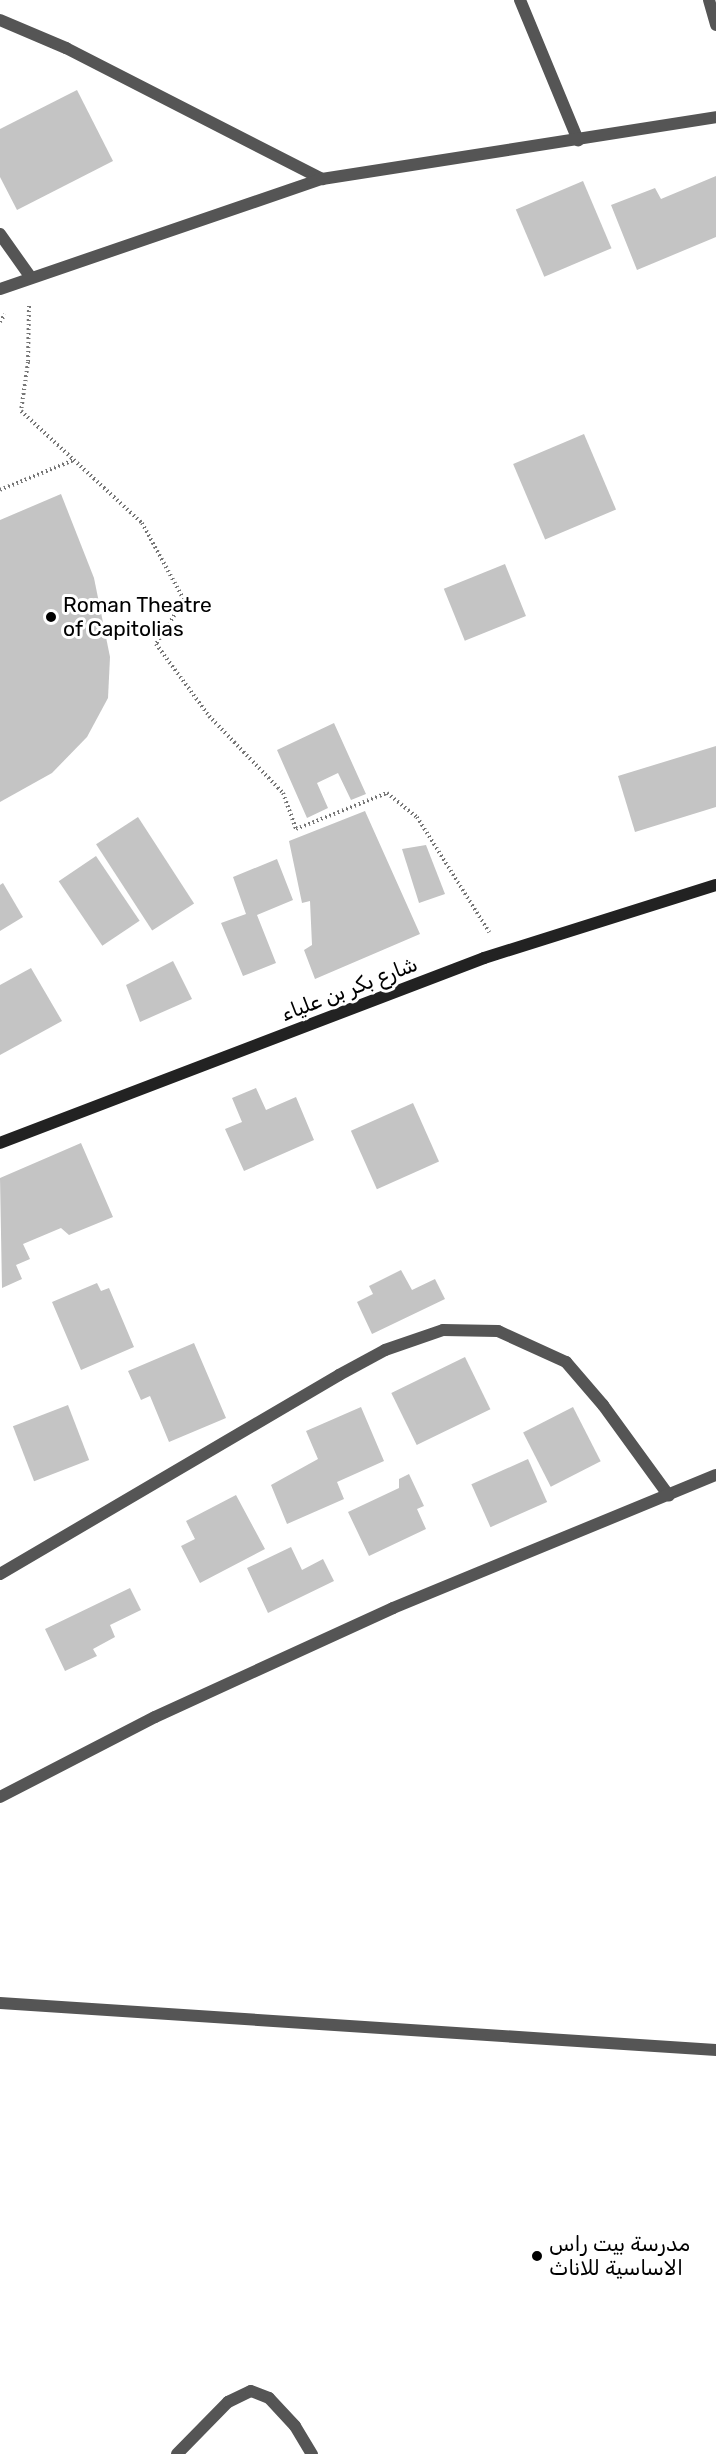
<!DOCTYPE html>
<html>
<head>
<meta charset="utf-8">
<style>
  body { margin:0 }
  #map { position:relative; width:716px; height:2454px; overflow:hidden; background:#fff; font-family:Rubik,"Noto Sans Arabic",sans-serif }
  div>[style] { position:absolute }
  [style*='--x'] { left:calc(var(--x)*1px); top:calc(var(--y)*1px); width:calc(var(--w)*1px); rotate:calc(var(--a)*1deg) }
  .building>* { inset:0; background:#c4c4c4; transform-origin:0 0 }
  .path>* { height:4px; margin-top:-2px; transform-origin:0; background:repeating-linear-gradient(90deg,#777 0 1.5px,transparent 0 4.5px) }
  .street>* { height:12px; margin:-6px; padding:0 6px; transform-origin:6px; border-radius:6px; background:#555 }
  .secondary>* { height:12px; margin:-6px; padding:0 6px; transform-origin:6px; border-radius:6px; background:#222 }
  .dots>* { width:16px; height:16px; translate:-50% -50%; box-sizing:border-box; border:3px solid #fff; border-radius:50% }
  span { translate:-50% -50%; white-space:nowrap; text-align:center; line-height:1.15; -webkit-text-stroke:6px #fff; paint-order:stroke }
  .poi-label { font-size:21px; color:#000 }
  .left { translate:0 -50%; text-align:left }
  .street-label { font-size:21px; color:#000 }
</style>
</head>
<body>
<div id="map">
  <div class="building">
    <div style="clip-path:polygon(77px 90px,113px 161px,17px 210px,0 177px,0 129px)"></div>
    <div style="clip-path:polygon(716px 176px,716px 237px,637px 270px,611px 205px,655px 188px,661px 199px)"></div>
    <div style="left:583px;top:181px;width:73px;height:73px;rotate:67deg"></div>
    <div style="left:584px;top:434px;width:82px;height:77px;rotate:67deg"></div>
    <div style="clip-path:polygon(61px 494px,94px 578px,110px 657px,108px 698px,87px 737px,52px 773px,0 802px,0 520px)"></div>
    <div style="left:505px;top:564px;width:56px;height:66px;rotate:68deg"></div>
    <div style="clip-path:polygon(334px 723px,366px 794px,351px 800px,338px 773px,317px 783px,328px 808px,307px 818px,277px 750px)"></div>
    <div style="clip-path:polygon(716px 746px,716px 807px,635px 832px,618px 776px)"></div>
    <div style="clip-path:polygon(365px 811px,420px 934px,315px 979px,304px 950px,312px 945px,310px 901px,302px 903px,289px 841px)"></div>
    <div style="left:138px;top:817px;width:103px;height:50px;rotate:57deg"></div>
    <div style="clip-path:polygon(426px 845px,445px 894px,419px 903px,402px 849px)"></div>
    <div style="left:96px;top:856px;width:78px;height:45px;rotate:56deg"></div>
    <div style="clip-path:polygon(277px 859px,293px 900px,257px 915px,276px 963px,243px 976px,221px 923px,246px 914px,233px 877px)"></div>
    <div style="clip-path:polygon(3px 883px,23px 917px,0 931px,0 885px)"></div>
    <div style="clip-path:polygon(173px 961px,192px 999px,140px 1022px,126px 985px)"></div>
    <div style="clip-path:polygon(31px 968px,62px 1021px,0 1055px,0 985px)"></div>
    <div style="clip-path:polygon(256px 1088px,266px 1110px,296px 1097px,314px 1140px,244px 1171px,225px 1129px,242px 1122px,232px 1098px)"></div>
    <div style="left:413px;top:1103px;width:64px;height:68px;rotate:66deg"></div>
    <div style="clip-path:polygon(81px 1143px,113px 1217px,69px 1235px,61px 1228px,23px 1244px,30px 1259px,16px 1265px,22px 1279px,2px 1288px,0 1178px)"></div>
    <div style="clip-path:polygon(401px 1270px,412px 1290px,435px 1279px,445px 1299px,372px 1334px,357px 1302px,373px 1294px,369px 1286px)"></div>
    <div style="clip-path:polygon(97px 1283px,101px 1291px,109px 1288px,134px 1347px,81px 1370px,52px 1302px)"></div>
    <div style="clip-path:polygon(194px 1343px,226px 1418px,169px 1442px,150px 1396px,141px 1400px,128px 1371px)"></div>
    <div style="left:465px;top:1357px;width:58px;height:82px;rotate:64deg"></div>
    <div style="left:68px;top:1405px;width:59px;height:59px;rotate:69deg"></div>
    <div style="clip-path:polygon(361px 1407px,384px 1461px,337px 1482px,344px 1499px,287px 1524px,271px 1485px,318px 1459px,306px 1431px)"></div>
    <div style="left:573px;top:1407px;width:61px;height:56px;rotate:63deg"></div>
    <div style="left:528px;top:1459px;width:47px;height:62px;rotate:66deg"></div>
    <div style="clip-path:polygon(409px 1474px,424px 1506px,417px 1509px,426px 1529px,369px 1556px,348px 1512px,399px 1488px,399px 1479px)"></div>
    <div style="clip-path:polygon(236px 1495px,265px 1549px,200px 1583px,181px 1546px,195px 1539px,186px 1521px)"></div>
    <div style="clip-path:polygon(291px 1547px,302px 1570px,323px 1559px,334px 1581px,268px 1613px,247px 1568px)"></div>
    <div style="clip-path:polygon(130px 1588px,141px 1610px,110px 1625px,115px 1637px,93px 1649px,97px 1656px,65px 1671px,45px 1629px)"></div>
  </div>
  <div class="path">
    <div style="--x:29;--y:306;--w:56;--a:91"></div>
    <div style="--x:28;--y:362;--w:49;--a:98.1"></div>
    <div style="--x:21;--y:411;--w:165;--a:42.8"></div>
    <div style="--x:142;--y:523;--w:88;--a:61.4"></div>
    <div style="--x:184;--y:600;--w:52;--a:122.5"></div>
    <div style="--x:156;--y:644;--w:89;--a:53.6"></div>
    <div style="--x:209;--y:716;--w:107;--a:46.1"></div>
    <div style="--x:283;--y:793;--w:38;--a:70"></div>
    <div style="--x:296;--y:829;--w:98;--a:-21.6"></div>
    <div style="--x:387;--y:793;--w:38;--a:39"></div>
    <div style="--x:417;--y:817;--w:136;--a:57.9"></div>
    <div style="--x:0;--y:322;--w:9;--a:-58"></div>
    <div style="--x:0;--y:490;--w:80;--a:-22.1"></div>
  </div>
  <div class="street">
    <div style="--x:520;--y:0;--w:152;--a:67.5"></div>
    <div style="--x:709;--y:0;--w:26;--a:74"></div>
    <div style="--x:0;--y:20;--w:72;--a:23"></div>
    <div style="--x:66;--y:48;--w:288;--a:27.1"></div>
    <div style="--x:0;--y:234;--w:50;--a:54.7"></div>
    <div style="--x:0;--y:289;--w:340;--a:-18.9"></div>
    <div style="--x:322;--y:179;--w:399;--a:-8.9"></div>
    <div style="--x:0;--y:1574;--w:393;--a:-30.4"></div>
    <div style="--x:339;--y:1375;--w:52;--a:-28.5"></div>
    <div style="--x:385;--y:1350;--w:61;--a:-19"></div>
    <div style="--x:443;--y:1330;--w:55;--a:1"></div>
    <div style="--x:498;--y:1331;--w:75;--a:24.5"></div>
    <div style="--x:566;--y:1362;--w:57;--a:49.3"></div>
    <div style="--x:603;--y:1405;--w:112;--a:54"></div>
    <div style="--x:0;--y:1797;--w:174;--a:-27.3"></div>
    <div style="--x:155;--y:1717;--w:262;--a:-24.6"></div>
    <div style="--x:393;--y:1608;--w:349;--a:-22.4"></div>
    <div style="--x:0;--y:2003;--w:718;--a:3.76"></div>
    <div style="--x:177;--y:2454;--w:73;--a:-45.6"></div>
    <div style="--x:228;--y:2402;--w:25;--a:-26"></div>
    <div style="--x:251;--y:2391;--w:19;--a:21"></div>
    <div style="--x:269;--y:2398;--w:38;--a:47"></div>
    <div style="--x:295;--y:2426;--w:33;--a:59"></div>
  </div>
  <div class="secondary">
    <div style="--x:0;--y:1143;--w:518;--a:-20.92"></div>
    <div style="--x:484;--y:958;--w:243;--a:-17.5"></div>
  </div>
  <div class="dots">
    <div style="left:51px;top:617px;background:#000"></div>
    <div style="left:537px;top:2256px;background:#000"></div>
  </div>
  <div class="poi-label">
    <span class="left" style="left:63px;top:617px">Roman Theatre<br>of Capitolias</span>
    <span class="left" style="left:549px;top:2256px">مدرسة بيت راس<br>الاساسية للاناث</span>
  </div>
  <div class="street-label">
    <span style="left:349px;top:989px;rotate:-21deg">شارع بكر بن علياء</span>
  </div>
</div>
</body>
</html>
